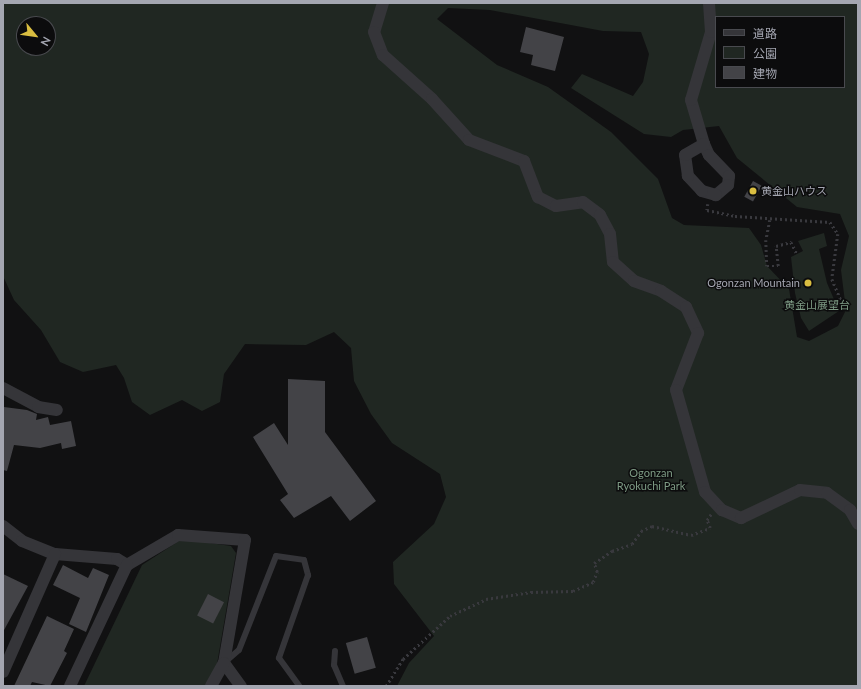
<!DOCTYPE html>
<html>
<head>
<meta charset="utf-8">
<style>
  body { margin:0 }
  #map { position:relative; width:861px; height:689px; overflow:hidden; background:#111112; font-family:Lato,"Noto Sans JP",sans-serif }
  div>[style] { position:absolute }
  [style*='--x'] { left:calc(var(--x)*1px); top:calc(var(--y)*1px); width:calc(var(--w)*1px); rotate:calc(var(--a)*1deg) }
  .green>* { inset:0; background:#202722 }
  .building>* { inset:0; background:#434347; transform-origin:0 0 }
  .path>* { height:2.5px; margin-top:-1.25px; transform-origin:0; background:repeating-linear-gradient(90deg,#39393e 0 2px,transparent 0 5px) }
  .lane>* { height:6px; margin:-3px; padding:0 3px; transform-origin:3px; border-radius:3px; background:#353539 }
  .street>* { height:12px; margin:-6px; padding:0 6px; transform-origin:6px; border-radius:6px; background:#353539 }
  .dots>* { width:11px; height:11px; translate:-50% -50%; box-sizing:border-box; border:2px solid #0c0c0d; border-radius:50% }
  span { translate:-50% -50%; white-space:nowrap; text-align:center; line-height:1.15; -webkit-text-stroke:3px #0c0c0d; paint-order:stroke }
  .poi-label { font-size:11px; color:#a4a6b1 }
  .left { translate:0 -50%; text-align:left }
  .right { translate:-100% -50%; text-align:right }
  .park-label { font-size:11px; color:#7d9a84 }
  .frame { position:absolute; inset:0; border:4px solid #a4a6b1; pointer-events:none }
  .legend { position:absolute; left:715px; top:16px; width:130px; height:72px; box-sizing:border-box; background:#0c0c0d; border:1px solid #494a4f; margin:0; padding:5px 7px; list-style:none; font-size:12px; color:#a4a6b1 }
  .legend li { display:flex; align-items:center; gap:8px; height:20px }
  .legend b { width:20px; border:1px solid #494a4f }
  .north { position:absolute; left:16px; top:16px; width:40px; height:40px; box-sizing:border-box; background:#0c0c0d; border:1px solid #494a4f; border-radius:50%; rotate:119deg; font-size:11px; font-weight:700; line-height:16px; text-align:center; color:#a4a6b1 }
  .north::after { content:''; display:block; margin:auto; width:14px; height:18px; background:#dabe41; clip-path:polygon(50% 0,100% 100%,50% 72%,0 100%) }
</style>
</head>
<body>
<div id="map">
  <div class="green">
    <div style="clip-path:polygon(evenodd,3px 3px,858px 3px,858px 686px,397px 686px,409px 663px,434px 636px,394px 584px,393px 562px,434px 524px,446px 497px,440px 474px,392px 443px,371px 414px,354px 381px,351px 348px,334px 332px,306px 345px,245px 344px,224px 374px,220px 402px,202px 411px,182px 400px,150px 415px,132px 402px,124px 378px,116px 365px,83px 372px,60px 362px,41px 330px,14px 300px,3px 276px,3px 3px,448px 8px,490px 10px,603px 31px,641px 32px,649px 54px,643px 82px,633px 96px,582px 74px,571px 88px,644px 134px,671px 137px,683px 130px,719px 126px,737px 158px,797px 207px,840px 214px,849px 236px,841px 270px,846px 310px,838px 326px,809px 341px,797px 337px,789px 289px,767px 266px,761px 245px,749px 228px,684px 225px,672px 218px,658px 179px,611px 132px,548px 87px,497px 65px,437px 19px,448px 8px,3px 3px,716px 17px,844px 17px,844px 87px,716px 87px,716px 17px,3px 3px,24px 24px,48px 24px,48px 48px,24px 48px,24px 24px)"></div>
    <div style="clip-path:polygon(824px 233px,827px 246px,819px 249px,827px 283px,839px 311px,809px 331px,801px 318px,795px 293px,791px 257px,803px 251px,798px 241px)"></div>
    <div style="clip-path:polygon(182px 539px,231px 546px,236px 553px,217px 664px,206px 686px,84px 686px,142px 565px)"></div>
  </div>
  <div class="building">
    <div style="clip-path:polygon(526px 27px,564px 37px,555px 71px,531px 65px,533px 55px,520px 52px)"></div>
    <div style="left:753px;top:181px;width:10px;height:18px;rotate:29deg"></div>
    <div style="clip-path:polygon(288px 379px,325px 381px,325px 432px,376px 501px,350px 521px,331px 496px,294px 518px,280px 500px,288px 494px,253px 437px,274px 423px,288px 445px)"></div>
    <div style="clip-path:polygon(4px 407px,27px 410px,37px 414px,36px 420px,48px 417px,50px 425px,71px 421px,76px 446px,62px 449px,61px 443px,40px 448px,14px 445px,7px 471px,3px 470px)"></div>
    <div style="clip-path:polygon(63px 565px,88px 578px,93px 568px,109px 575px,86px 632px,69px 624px,80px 598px,53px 585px)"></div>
    <div style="clip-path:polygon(3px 574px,28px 586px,3px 632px)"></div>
    <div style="left:208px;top:594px;width:18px;height:24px;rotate:27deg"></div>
    <div style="clip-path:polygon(47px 616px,74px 629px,64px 651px,67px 653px,50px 686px,32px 682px,30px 686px,14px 686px)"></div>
    <div style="left:367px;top:637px;width:32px;height:22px;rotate:74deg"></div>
  </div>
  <div class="path">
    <div style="--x:708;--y:204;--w:6;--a:99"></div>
    <div style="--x:707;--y:210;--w:29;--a:12"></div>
    <div style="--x:735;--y:216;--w:95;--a:3.6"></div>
    <div style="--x:830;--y:222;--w:14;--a:56"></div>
    <div style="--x:838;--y:234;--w:45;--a:97.6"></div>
    <div style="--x:832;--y:279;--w:26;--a:67"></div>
    <div style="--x:770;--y:220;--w:20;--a:101"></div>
    <div style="--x:766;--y:240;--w:26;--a:88"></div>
    <div style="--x:767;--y:266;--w:11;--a:0"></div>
    <div style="--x:778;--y:266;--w:20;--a:-96"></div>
    <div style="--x:776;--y:246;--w:16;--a:-15"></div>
    <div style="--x:791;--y:242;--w:13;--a:63"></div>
    <div style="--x:386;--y:686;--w:32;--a:-58"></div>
    <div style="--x:403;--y:659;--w:64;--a:-42.5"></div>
    <div style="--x:450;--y:616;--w:40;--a:-25"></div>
    <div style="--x:486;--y:599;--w:46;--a:-8.8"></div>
    <div style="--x:531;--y:592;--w:42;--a:-1.4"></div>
    <div style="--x:573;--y:591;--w:22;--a:-24"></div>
    <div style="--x:593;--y:582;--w:11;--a:-68"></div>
    <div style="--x:597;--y:572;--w:9;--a:-108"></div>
    <div style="--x:594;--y:563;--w:22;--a:-34"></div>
    <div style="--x:612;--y:551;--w:21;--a:-19"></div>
    <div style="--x:632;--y:544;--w:16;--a:-55"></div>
    <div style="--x:641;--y:531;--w:12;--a:-24"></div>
    <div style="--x:652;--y:526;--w:40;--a:13"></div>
    <div style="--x:691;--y:535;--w:20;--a:-20"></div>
    <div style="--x:710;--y:528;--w:9;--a:-111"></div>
    <div style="--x:707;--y:520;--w:7;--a:-56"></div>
  </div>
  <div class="lane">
    <div style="--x:335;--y:651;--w:14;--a:94"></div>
    <div style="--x:334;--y:665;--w:23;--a:67"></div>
    <div style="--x:225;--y:662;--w:18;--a:-41"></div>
    <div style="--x:239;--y:650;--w:101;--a:-68.5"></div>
    <div style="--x:276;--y:556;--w:28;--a:8"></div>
    <div style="--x:304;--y:560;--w:16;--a:75"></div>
    <div style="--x:308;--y:575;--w:88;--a:109.3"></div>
    <div style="--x:279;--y:658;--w:34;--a:54"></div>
  </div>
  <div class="street">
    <div style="--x:383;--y:3;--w:30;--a:107"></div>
    <div style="--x:374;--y:32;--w:25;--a:69"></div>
    <div style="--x:383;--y:55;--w:66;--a:41.9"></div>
    <div style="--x:432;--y:99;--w:55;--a:47.9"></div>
    <div style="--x:469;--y:140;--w:59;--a:20.9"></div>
    <div style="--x:524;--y:161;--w:39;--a:69"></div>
    <div style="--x:538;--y:197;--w:20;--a:27"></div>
    <div style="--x:556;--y:206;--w:27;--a:-8"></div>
    <div style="--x:583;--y:202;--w:21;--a:37"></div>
    <div style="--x:600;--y:215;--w:21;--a:62"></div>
    <div style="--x:610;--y:234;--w:28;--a:84"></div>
    <div style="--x:613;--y:262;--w:28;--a:42"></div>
    <div style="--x:634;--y:281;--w:29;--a:20"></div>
    <div style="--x:661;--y:291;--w:30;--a:33"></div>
    <div style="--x:686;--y:307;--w:29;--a:65"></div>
    <div style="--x:698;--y:333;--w:61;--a:111.1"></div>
    <div style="--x:676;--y:390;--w:106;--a:74.1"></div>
    <div style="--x:705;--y:492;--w:25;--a:47"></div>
    <div style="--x:722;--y:510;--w:21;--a:23"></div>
    <div style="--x:741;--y:518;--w:65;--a:-25.4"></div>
    <div style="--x:800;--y:490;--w:27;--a:6"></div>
    <div style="--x:827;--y:493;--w:29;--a:36"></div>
    <div style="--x:850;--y:510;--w:16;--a:60"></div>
    <div style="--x:704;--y:144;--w:46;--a:-106.5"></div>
    <div style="--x:691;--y:100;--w:71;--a:-73.6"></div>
    <div style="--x:711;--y:32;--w:29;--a:-94"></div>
    <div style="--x:704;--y:144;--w:12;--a:66"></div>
    <div style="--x:709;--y:155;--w:29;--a:46"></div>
    <div style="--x:729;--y:176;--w:9;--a:96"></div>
    <div style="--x:728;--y:185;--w:16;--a:140"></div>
    <div style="--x:716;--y:195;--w:15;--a:-164"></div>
    <div style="--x:702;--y:191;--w:21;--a:-133"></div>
    <div style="--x:688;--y:176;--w:21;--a:-98"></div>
    <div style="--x:685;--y:155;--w:22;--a:-30"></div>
    <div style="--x:3;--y:388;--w:40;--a:28"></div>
    <div style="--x:38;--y:407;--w:19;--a:9"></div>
    <div style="--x:3;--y:526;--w:24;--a:38"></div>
    <div style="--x:22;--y:541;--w:35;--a:22"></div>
    <div style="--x:55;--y:554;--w:62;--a:4.6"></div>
    <div style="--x:117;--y:559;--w:12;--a:31"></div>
    <div style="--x:127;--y:565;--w:59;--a:-30.5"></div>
    <div style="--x:178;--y:535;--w:67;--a:4.3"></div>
    <div style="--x:245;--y:540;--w:125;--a:99.7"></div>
    <div style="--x:224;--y:663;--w:29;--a:54"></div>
    <div style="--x:3;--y:672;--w:129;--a:-66.2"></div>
    <div style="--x:70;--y:686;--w:134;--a:-64.8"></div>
    <div style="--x:211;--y:686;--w:26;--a:-61"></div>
  </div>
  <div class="dots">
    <div style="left:753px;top:191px;background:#dabe41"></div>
    <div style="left:808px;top:283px;background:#dabe41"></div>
  </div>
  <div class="poi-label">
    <span class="left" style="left:761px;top:191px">黄金山ハウス</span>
    <span class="right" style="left:800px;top:283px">Ogonzan Mountain</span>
  </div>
  <div class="park-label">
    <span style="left:817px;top:305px">黄金山展望台</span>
    <span style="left:651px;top:480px">Ogonzan<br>Ryokuchi Park</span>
  </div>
  <div class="frame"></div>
  <ul class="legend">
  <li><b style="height:5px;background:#353539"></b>道路</li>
  <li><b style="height:11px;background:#202722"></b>公園</li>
  <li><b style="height:11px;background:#434347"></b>建物</li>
  </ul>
  <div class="north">N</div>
</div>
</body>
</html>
